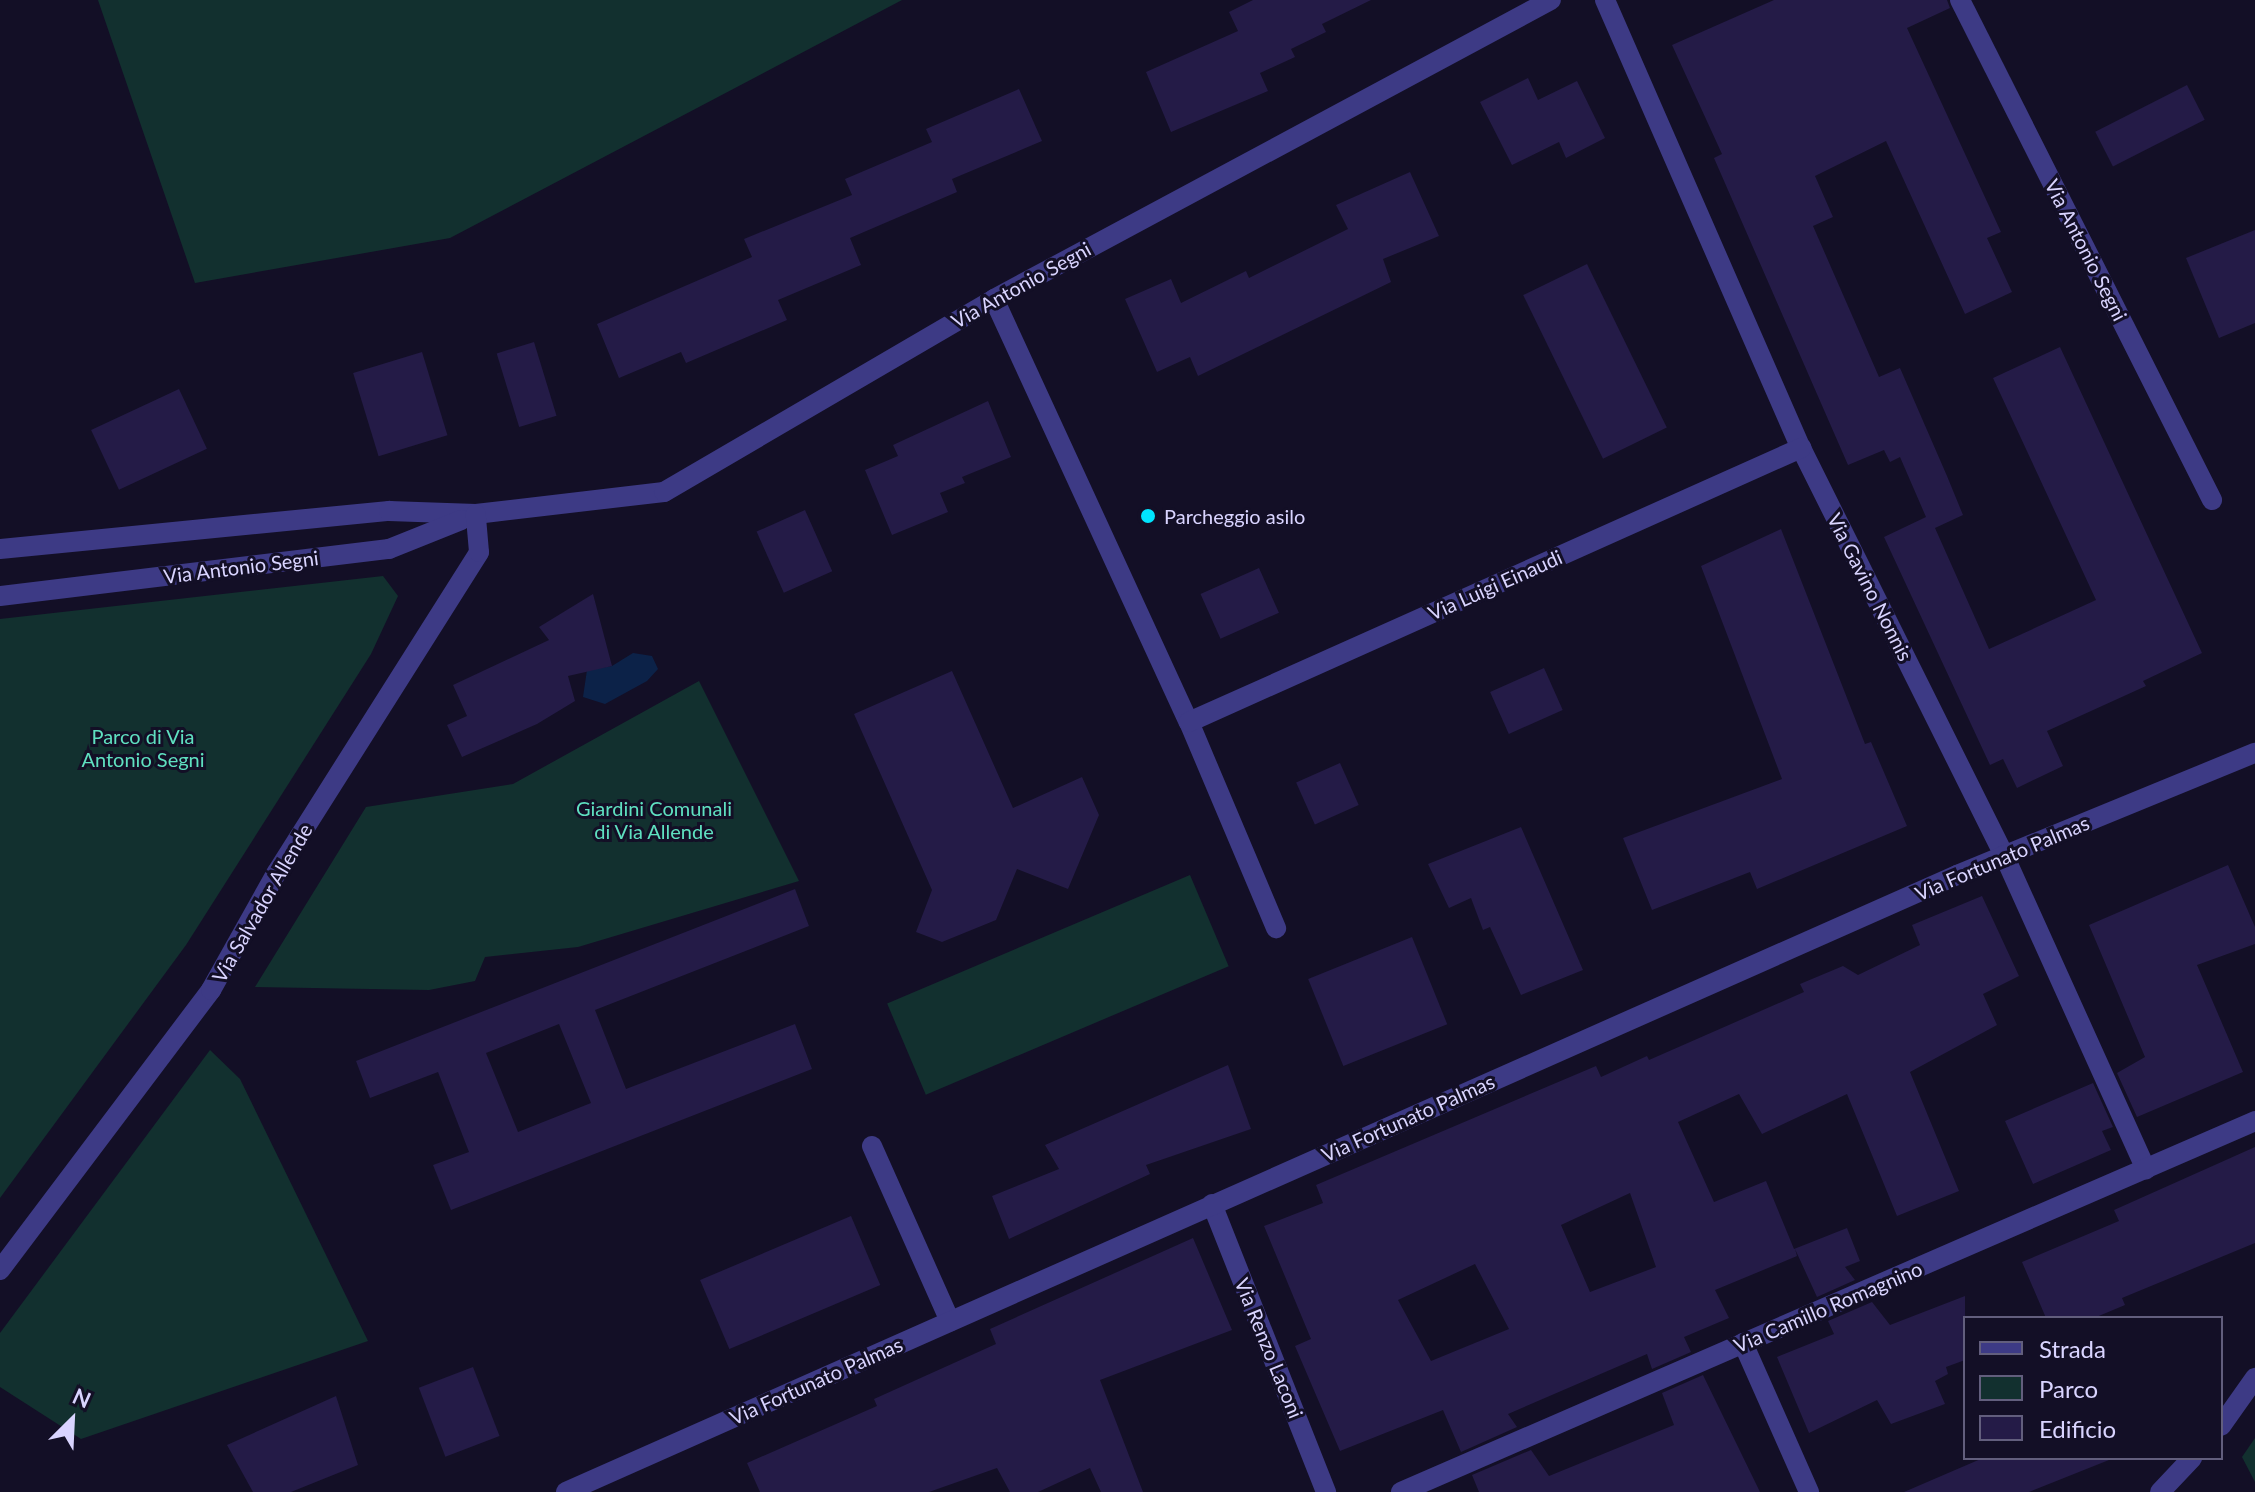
<!DOCTYPE html>
<html>
<head>
<meta charset="utf-8">
<style>
  body { margin:0 }
  #map { position:relative; width:2255px; height:1492px; overflow:hidden; background:#130f26; font-family:Lato,sans-serif }
  div>[style] { position:absolute }
  [style*='--x'] { left:calc(var(--x)*1px); top:calc(var(--y)*1px); width:calc(var(--w)*1px); rotate:calc(var(--a)*1deg) }
  .green>* { inset:0; background:#12302f; transform-origin:0 0 }
  .water>* { inset:0; background:#0c2248 }
  .building>* { inset:0; background:#241b47; transform-origin:0 0 }
  .pedestrian>* { height:20px; margin:-10px; padding:0 10px; transform-origin:10px; border-radius:10px; background:#3d3a85 }
  .minor>* { height:20px; margin:-10px; padding:0 10px; transform-origin:10px; border-radius:10px; background:#3d3a85 }
  .dots>* { width:22px; height:22px; translate:-50% -50%; box-sizing:border-box; border:4px solid #130f26; border-radius:50% }
  span { translate:-50% -50%; white-space:nowrap; text-align:center; line-height:1.15; -webkit-text-stroke:6px #130f26; paint-order:stroke }
  .street-label { font-size:20px; color:#d9d4ff }
  .poi-label { font-size:20px; color:#d9d4ff }
  .left { translate:0 -50%; text-align:left }
  .park-label { font-size:20px; color:#5fe0c0 }
  .legend { position:absolute; left:1963px; top:1316px; width:260px; height:144px; box-sizing:border-box; background:#130f26; border:2px solid #625e7d; margin:0; padding:10px 14px; list-style:none; font-size:24px; color:#d9d4ff }
  .legend li { display:flex; align-items:center; gap:16px; height:40px }
  .legend b { width:40px; border:2px solid #625e7d }
  .north { position:absolute; left:32px; top:1380px; width:80px; height:80px; -webkit-text-stroke:6px #130f26; paint-order:stroke; rotate:24deg; font-size:22px; font-weight:700; line-height:32px; text-align:center; color:#d9d4ff }
  .north::after { content:''; display:block; margin:auto; width:28px; height:36px; background:#d9d4ff; clip-path:polygon(50% 0,100% 100%,50% 72%,0 100%) }
</style>
</head>
<body>
<div id="map">
  <div class="green">
    <div style="clip-path:polygon(98px 0,902px 0,450px 238px,195px 283px)"></div>
    <div style="clip-path:polygon(383px 576px,398px 596px,371px 654px,186px 945px,0 1198px,0 619px)"></div>
    <div style="clip-path:polygon(699px 681px,799px 881px,578px 947px,485px 957px,475px 981px,429px 990px,255px 987px,366px 807px,513px 784px)"></div>
    <div style="left:1190px;top:875px;width:99px;height:329px;rotate:67deg"></div>
    <div style="clip-path:polygon(210px 1050px,240px 1079px,368px 1341px,81px 1439px,0 1387px,0 1333px)"></div>
    <div style="clip-path:polygon(2255px 1438px,2255px 1482px,2242px 1457px)"></div>
  </div>
  <div class="water">
    <div style="clip-path:polygon(633px 653px,652px 656px,658px 669px,647px 681px,605px 704px,583px 697px,587px 670px,612px 666px)"></div>
  </div>
  <div class="building">
    <div style="clip-path:polygon(1253px 0,1371px 0,1322px 24px,1326px 32px,1291px 49px,1295px 57px,1260px 73px,1268px 91px,1171px 132px,1146px 72px,1238px 31px,1229px 12px)"></div>
    <div style="clip-path:polygon(1774px 0,1947px 0,1950px 8px,1907px 28px,2001px 232px,1987px 238px,2012px 292px,1965px 314px,1886px 141px,1815px 176px,1833px 217px,1813px 226px,1879px 377px,1900px 368px,1947px 476px,1963px 515px,1935px 528px,1989px 649px,2096px 600px,1993px 378px,2060px 347px,2202px 653px,2143px 681px,2146px 686px,2047px 731px,2063px 766px,2017px 788px,2003px 759px,1990px 765px,1884px 537px,1926px 517px,1900px 457px,1890px 462px,1884px 450px,1848px 465px,1714px 158px,1722px 154px,1672px 45px)"></div>
    <div style="clip-path:polygon(1528px 78px,1538px 100px,1577px 81px,1605px 138px,1566px 158px,1559px 142px,1512px 165px,1480px 102px)"></div>
    <div style="left:2187px;top:85px;width:39px;height:103px;rotate:63deg"></div>
    <div style="clip-path:polygon(1019px 89px,1042px 141px,952px 179px,957px 192px,850px 238px,861px 265px,778px 300px,787px 320px,686px 363px,681px 352px,619px 378px,597px 324px,752px 257px,744px 239px,852px 195px,845px 179px,932px 142px,926px 129px)"></div>
    <div style="clip-path:polygon(1410px 172px,1439px 236px,1383px 259px,1391px 282px,1198px 376px,1190px 357px,1157px 372px,1125px 299px,1171px 279px,1181px 303px,1246px 271px,1249px 278px,1348px 229px,1336px 205px)"></div>
    <div style="clip-path:polygon(2255px 230px,2255px 323px,2219px 338px,2186px 258px)"></div>
    <div style="left:1587px;top:264px;width:182px;height:71px;rotate:64deg"></div>
    <div style="left:534px;top:342px;width:77px;height:39px;rotate:73deg"></div>
    <div style="left:422px;top:352px;width:87px;height:72px;rotate:73deg"></div>
    <div style="left:179px;top:389px;width:66px;height:97px;rotate:65deg"></div>
    <div style="clip-path:polygon(988px 401px,1011px 457px,962px 477px,965px 483px,940px 493px,948px 512px,892px 535px,865px 470px,898px 456px,893px 445px)"></div>
    <div style="left:805px;top:510px;width:67px;height:53px;rotate:66deg"></div>
    <div style="clip-path:polygon(1781px 529px,1865px 744px,1871px 742px,1907px 826px,1757px 889px,1750px 872px,1652px 910px,1623px 838px,1782px 779px,1701px 566px)"></div>
    <div style="left:1259px;top:568px;width:49px;height:64px;rotate:66deg"></div>
    <div style="clip-path:polygon(593px 594px,612px 666px,568px 676px,575px 701px,537px 724px,462px 757px,447px 725px,467px 716px,453px 685px,549px 640px,539px 627px)"></div>
    <div style="left:1544px;top:668px;width:46px;height:59px;rotate:66deg"></div>
    <div style="clip-path:polygon(952px 671px,1013px 808px,1082px 777px,1099px 815px,1068px 889px,1017px 869px,996px 920px,942px 942px,916px 932px,932px 890px,854px 714px)"></div>
    <div style="left:1340px;top:763px;width:46px;height:48px;rotate:66deg"></div>
    <div style="clip-path:polygon(1521px 827px,1583px 970px,1521px 995px,1490px 927px,1483px 930px,1471px 898px,1449px 908px,1428px 864px)"></div>
    <div style="clip-path:polygon(2228px 865px,2255px 927px,2255px 944px,2197px 965px,2243px 1072px,2137px 1117px,2117px 1073px,2145px 1057px,2089px 925px)"></div>
    <div style="clip-path:polygon(evenodd,795px 889px,809px 926px,595px 1010px,626px 1089px,795px 1024px,812px 1069px,451px 1210px,433px 1165px,469px 1152px,438px 1072px,370px 1098px,356px 1061px,795px 889px,559px 1024px,591px 1103px,518px 1132px,486px 1053px,559px 1024px)"></div>
    <div style="clip-path:polygon(evenodd,1982px 896px,2019px 976px,1983px 994px,1997px 1025px,1910px 1072px,1959px 1191px,1897px 1216px,1847px 1094px,1762px 1134px,1739px 1094px,1678px 1122px,1714px 1202px,1766px 1181px,1794px 1249px,1847px 1228px,1860px 1261px,1845px 1267px,1855px 1280px,1817px 1297px,1795px 1249px,1797px 1256px,1715px 1290px,1729px 1318px,1684px 1337px,1691px 1352px,1652px 1369px,1647px 1354px,1508px 1414px,1517px 1427px,1461px 1452px,1443px 1410px,1340px 1451px,1295px 1346px,1311px 1339px,1264px 1226px,1323px 1203px,1316px 1185px,1596px 1066px,1601px 1077px,1647px 1056px,1649px 1060px,1804px 992px,1800px 984px,1843px 966px,1858px 975px,1920px 945px,1912px 925px,1982px 896px,1630px 1193px,1656px 1267px,1590px 1292px,1561px 1225px,1630px 1193px,1982px 896px,1475px 1264px,1509px 1329px,1431px 1361px,1398px 1300px,1475px 1264px)"></div>
    <div style="left:1412px;top:937px;width:94px;height:112px;rotate:68deg"></div>
    <div style="clip-path:polygon(1228px 1065px,1251px 1129px,1146px 1165px,1150px 1174px,1009px 1239px,992px 1196px,1059px 1169px,1045px 1145px)"></div>
    <div style="clip-path:polygon(2093px 1083px,2113px 1127px,2102px 1131px,2111px 1150px,2033px 1184px,2005px 1121px)"></div>
    <div style="clip-path:polygon(2255px 1147px,2255px 1243px,2122px 1298px,2125px 1305px,2094px 1318px,2046px 1318px,2022px 1262px,2119px 1221px,2114px 1210px)"></div>
    <div style="left:851px;top:1216px;width:75px;height:164px;rotate:67deg"></div>
    <div style="clip-path:polygon(1193px 1238px,1232px 1330px,1100px 1380px,1143px 1492px,1101px 1492px,1090px 1468px,1038px 1492px,1010px 1492px,997px 1468px,929px 1492px,760px 1492px,747px 1463px,877px 1406px,874px 1399px,996px 1344px,990px 1329px)"></div>
    <div style="clip-path:polygon(1965px 1296px,1965px 1360px,1946px 1367px,1948px 1374px,1935px 1381px,1945px 1404px,1891px 1424px,1877px 1400px,1809px 1433px,1777px 1357px,1834px 1334px,1828px 1321px,1872px 1302px,1890px 1325px)"></div>
    <div style="left:473px;top:1367px;width:74px;height:58px;rotate:69deg"></div>
    <div style="clip-path:polygon(1703px 1375px,1760px 1492px,1479px 1492px,1472px 1475px,1531px 1450px,1549px 1476px,1674px 1425px,1662px 1393px)"></div>
    <div style="clip-path:polygon(336px 1396px,358px 1465px,291px 1492px,253px 1492px,227px 1445px)"></div>
    <div style="clip-path:polygon(1983px 1458px,2109px 1458px,2109px 1460px,2029px 1492px,1904px 1492px)"></div>
  </div>
  <div class="pedestrian">
    <div style="--x:872;--y:1146;--w:192;--a:66"></div>
  </div>
  <div class="minor">
    <div style="--x:1605;--y:0;--w:489;--a:66.4"></div>
    <div style="--x:1801;--y:448;--w:455;--a:63.5"></div>
    <div style="--x:2004;--y:855;--w:345;--a:65.7"></div>
    <div style="--x:1960;--y:0;--w:560;--a:63.25"></div>
    <div style="--x:994;--y:299;--w:466;--a:65.3"></div>
    <div style="--x:1189;--y:722;--w:224;--a:67.1"></div>
    <div style="--x:0;--y:549;--w:391;--a:-5.6"></div>
    <div style="--x:389;--y:511;--w:87;--a:2"></div>
    <div style="--x:476;--y:514;--w:189;--a:-6.7"></div>
    <div style="--x:664;--y:492;--w:382;--a:-30.3"></div>
    <div style="--x:994;--y:299;--w:632;--a:-28.23"></div>
    <div style="--x:0;--y:596;--w:392;--a:-6.9"></div>
    <div style="--x:389;--y:549;--w:78;--a:-21.9"></div>
    <div style="--x:1189;--y:722;--w:671;--a:-24.12"></div>
    <div style="--x:1212;--y:1204;--w:310;--a:68.4"></div>
    <div style="--x:0;--y:1270;--w:351;--a:-53"></div>
    <div style="--x:211;--y:990;--w:135;--a:-60.8"></div>
    <div style="--x:277;--y:872;--w:378;--a:-57.7"></div>
    <div style="--x:479;--y:552;--w:38;--a:-95"></div>
    <div style="--x:1743;--y:1343;--w:163;--a:66.1"></div>
    <div style="--x:2221;--y:1426;--w:59;--a:-54.7"></div>
    <div style="--x:566;--y:1492;--w:1522;--a:-23.92"></div>
    <div style="--x:1957;--y:875;--w:322;--a:-22.3"></div>
    <div style="--x:1401;--y:1492;--w:931;--a:-23.48"></div>
    <div style="--x:2160;--y:1492;--w:47;--a:-46.7"></div>
  </div>
  <div class="dots">
    <div style="left:1148px;top:516px;background:#00e5ff"></div>
  </div>
  <div class="street-label">
    <span style="left:2086px;top:250px;rotate:63deg">Via Antonio Segni</span>
    <span style="left:1021px;top:285px;rotate:-29deg">Via Antonio Segni</span>
    <span style="left:241px;top:567px;rotate:-7deg">Via Antonio Segni</span>
    <span style="left:1495px;top:585px;rotate:-24deg">Via Luigi Einaudi</span>
    <span style="left:1870px;top:587px;rotate:63deg">Via Gavino Nonnis</span>
    <span style="left:2002px;top:858px;rotate:-23deg">Via Fortunato Palmas</span>
    <span style="left:262px;top:903px;rotate:-60deg">Via Salvador Allende</span>
    <span style="left:1408px;top:1118px;rotate:-24deg">Via Fortunato Palmas</span>
    <span style="left:1828px;top:1307px;rotate:-23deg">Via Camillo Romagnino</span>
    <span style="left:1269px;top:1348px;rotate:68deg">Via Renzo Laconi</span>
    <span style="left:816px;top:1381px;rotate:-24deg">Via Fortunato Palmas</span>
  </div>
  <div class="poi-label">
    <span class="left" style="left:1164px;top:516px">Parcheggio asilo</span>
  </div>
  <div class="park-label">
    <span style="left:143px;top:748px">Parco di Via<br>Antonio Segni</span>
    <span style="left:654px;top:820px">Giardini Comunali<br>di Via Allende</span>
  </div>
  <ul class="legend">
  <li><b style="height:10px;background:#3d3a85"></b>Strada</li>
  <li><b style="height:22px;background:#12302f"></b>Parco</li>
  <li><b style="height:22px;background:#241b47"></b>Edificio</li>
  </ul>
  <div class="north">N</div>
</div>
</body>
</html>
